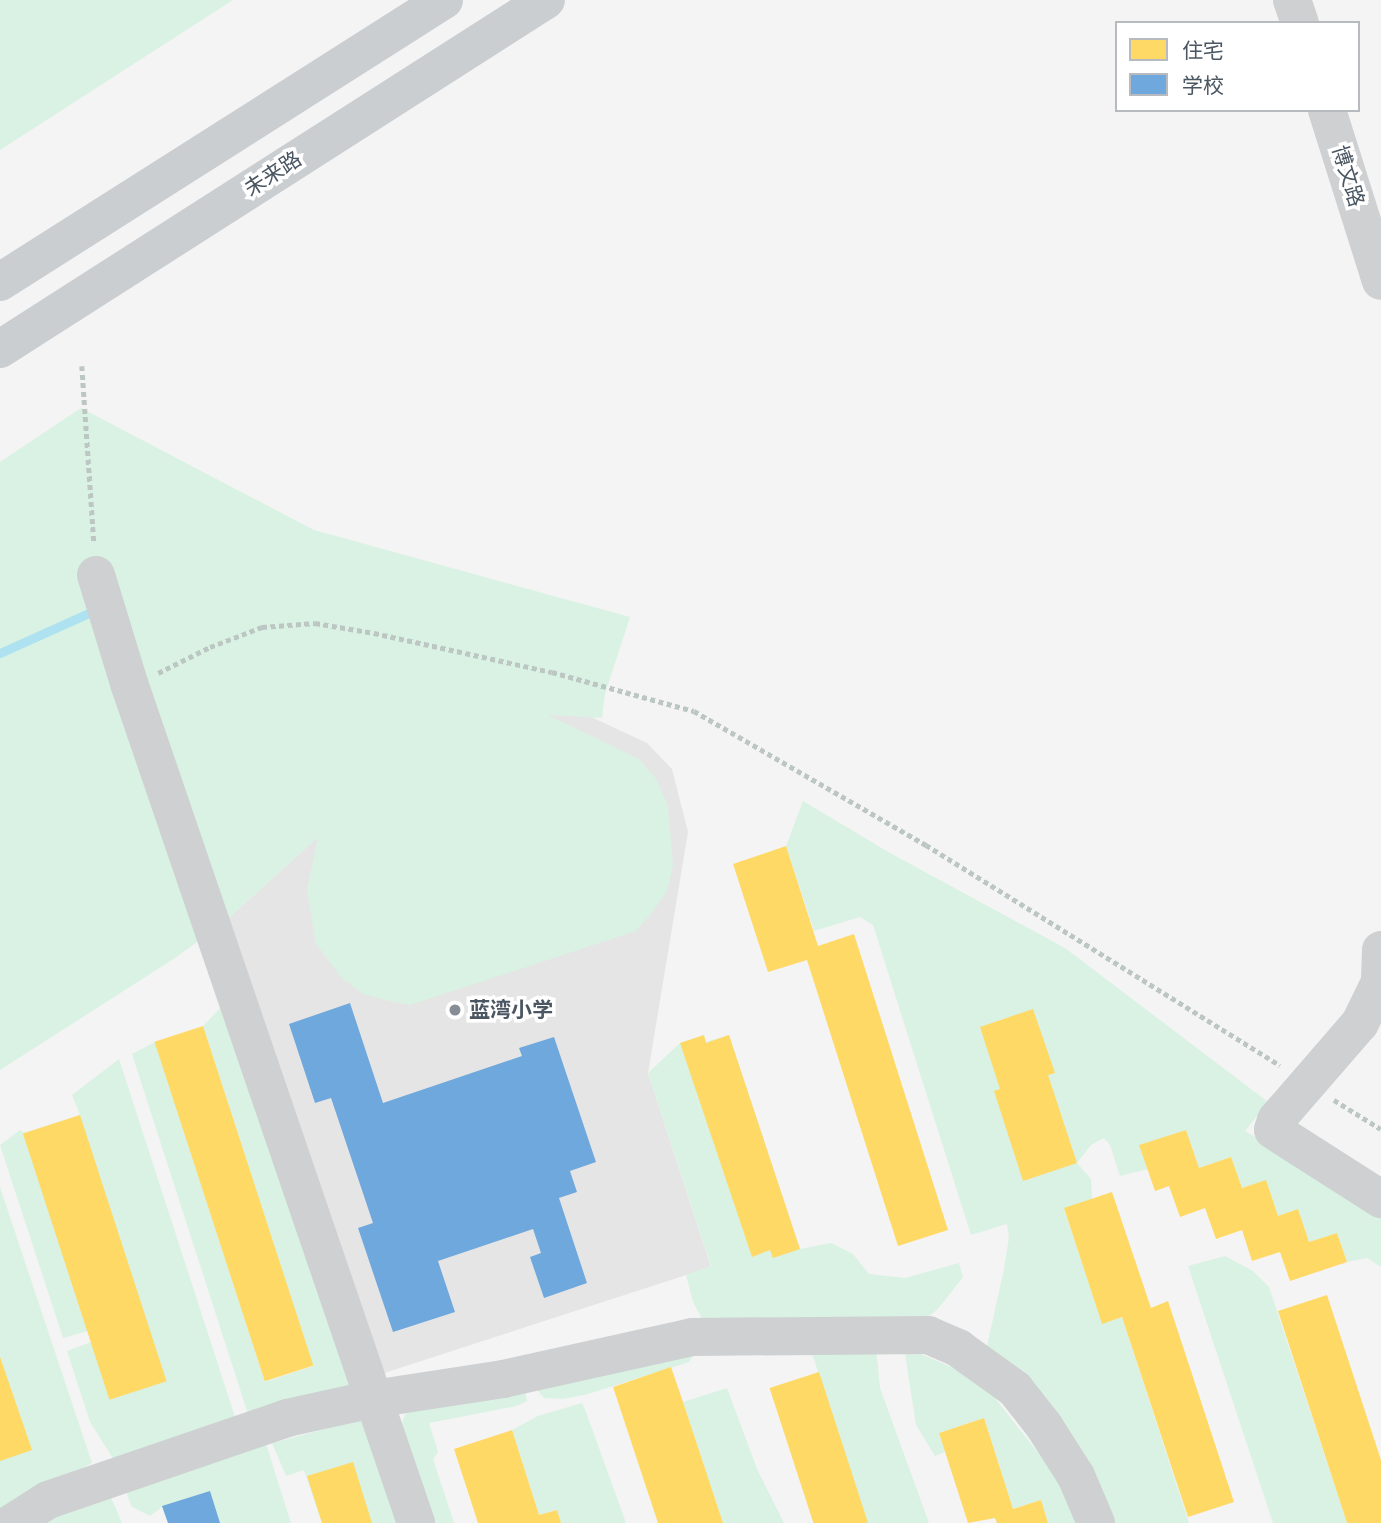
<!DOCTYPE html>
<html>
<head>
<meta charset="utf-8">
<style>
  body { margin:0 }
  #map { position:relative; width:1381px; height:1523px; overflow:hidden; background:#f4f4f4; font-family:Jost,"Noto Sans SC",sans-serif }
  div>[style] { position:absolute }
  [style*='--x'] { left:calc(var(--x)*1px); top:calc(var(--y)*1px); width:calc(var(--w)*1px); rotate:calc(var(--a)*1deg) }
  .education>* { inset:0; background:#e6e5e6 }
  .green>* { inset:0; background:#d9f2e3 }
  .homes>* { inset:0; background:#ffd966; transform-origin:0 0 }
  .schools>* { inset:0; background:#6fa8dc }
  .stream>* { height:9px; margin:-4.5px; padding:0 4.5px; transform-origin:4.5px; border-radius:4.5px; background:#aee2f0 }
  .path>* { height:4.5px; margin-top:-2.25px; transform-origin:0; background:repeating-linear-gradient(90deg,#bcc7c4 0 5px,transparent 0 8.5px) }
  .minor>* { height:38px; margin:-19px; padding:0 19px; transform-origin:19px; border-radius:19px; background:#ced0d2 }
  .major>* { height:38px; margin:-19px; padding:0 19px; transform-origin:19px; border-radius:19px; background:#caced1 }
  .dots>* { width:19px; height:19px; translate:-50% -50%; box-sizing:border-box; border:4px solid #fff; border-radius:50% }
  span { translate:-50% -50%; white-space:nowrap; text-align:center; line-height:1.15; -webkit-text-stroke:7px #fff; paint-order:stroke }
  .street-label { font-size:21px; color:#4a5661 }
  .poi-label { font-size:21px; color:#4a5661; font-weight:700 }
  .left { translate:0 -50%; text-align:left }
  .legend { position:absolute; left:1115px; top:21px; width:245px; height:91px; box-sizing:border-box; background:#fff; border:2px solid #b7bbc0; margin:0; padding:9px 12px; list-style:none; font-size:21px; color:#4a5661 }
  .legend li { display:flex; align-items:center; gap:14px; height:35px }
  .legend b { width:35px; border:2px solid #b7bbc0 }
</style>
</head>
<body>
<div id="map">
  <div class="education">
    <div style="clip-path:polygon(546px 714px,589px 716px,647px 743px,672px 769px,688px 832px,648px 1073px,711px 1267px,375px 1376px,223px 923px,339px 818px)"></div>
  </div>
  <div class="green">
    <div style="clip-path:polygon(0 0,233px 0,0 150px)"></div>
    <div style="clip-path:polygon(81px 408px,314px 530px,630px 617px,605px 694px,602px 718px,548px 715px,639px 759px,657px 780px,668px 806px,673px 865px,667px 891px,650px 915px,636px 931px,410px 1005px,385px 1000px,363px 994px,342px 978px,316px 944px,307px 890px,318px 837px,223px 923px,175px 958px,0 1070px,0 462px)"></div>
    <div style="clip-path:polygon(803px 801px,890px 853px,1065px 948px,1268px 1102px,1245px 1131px,1381px 1212px,1381px 1267px,1367px 1258px,1347px 1262px,1337px 1233px,1309px 1242px,1298px 1209px,1278px 1216px,1266px 1181px,1242px 1188px,1231px 1157px,1199px 1168px,1186px 1130px,1140px 1145px,1148px 1169px,1120px 1176px,1110px 1145px,1104px 1138px,1091px 1145px,1077px 1163px,1091px 1179px,1092px 1199px,1064px 1209px,1102px 1323px,1122px 1317px,1189px 1523px,1110px 1523px,987px 1346px,1004px 1269px,1009px 1237px,1007px 1224px,971px 1235px,873px 925px,860px 917px,814px 931px,786px 846px)"></div>
    <div style="clip-path:polygon(230px 998px,356px 1395px,249px 1417px,132px 1054px,155px 1042px,265px 1382px,313px 1366px,203px 1026px)"></div>
    <div style="clip-path:polygon(704px 1035px,706px 1042px,729px 1035px,800px 1249px,831px 1243px,853px 1254px,869px 1274px,905px 1278px,959px 1263px,963px 1277px,938px 1309px,922px 1321px,702px 1319px,693px 1302px,686px 1275px,711px 1266px,648px 1073px,680px 1043px)"></div>
    <div style="clip-path:polygon(119px 1059px,236px 1420px,114px 1460px,90px 1422px,67px 1351px,91px 1342px,88px 1331px,63px 1338px,0 1145px,20px 1130px,24px 1133px,80px 1115px,72px 1095px)"></div>
    <div style="clip-path:polygon(0 1187px,92px 1463px,0 1514px)"></div>
    <div style="clip-path:polygon(1225px 1256px,1253px 1271px,1269px 1287px,1347px 1523px,1273px 1523px,1188px 1266px)"></div>
    <div style="clip-path:polygon(809px 1344px,876px 1348px,880px 1388px,929px 1523px,867px 1523px)"></div>
    <div style="clip-path:polygon(904px 1347px,980px 1379px,1066px 1488px,1080px 1523px,1048px 1523px,1041px 1500px,1013px 1509px,984px 1418px,939px 1433px,945px 1452px,935px 1456px,916px 1425px)"></div>
    <div style="clip-path:polygon(695px 1353px,689px 1362px,588px 1394px,563px 1399px,544px 1398px,537px 1390px)"></div>
    <div style="clip-path:polygon(524px 1386px,527px 1401px,517px 1406px,429px 1423px,438px 1452px,433px 1459px,454px 1523px,433px 1523px,399px 1432px,407px 1409px)"></div>
    <div style="clip-path:polygon(727px 1388px,757px 1469px,784px 1523px,723px 1523px,683px 1402px)"></div>
    <div style="clip-path:polygon(582px 1403px,586px 1412px,626px 1523px,561px 1523px,556px 1510px,539px 1515px,512px 1430px,538px 1416px)"></div>
    <div style="clip-path:polygon(371px 1417px,406px 1523px,322px 1523px,304px 1470px,286px 1476px,272px 1443px)"></div>
    <div style="clip-path:polygon(266px 1444px,291px 1523px,168px 1523px,162px 1507px,150px 1516px,132px 1507px,127px 1495px,129px 1487px)"></div>
    <div style="clip-path:polygon(109px 1493px,122px 1523px,33px 1523px)"></div>
  </div>
  <div class="homes">
    <div style="clip-path:polygon(786px 846px,818px 946px,854px 934px,948px 1230px,898px 1246px,807px 960px,768px 972px,733px 864px)"></div>
    <div style="clip-path:polygon(1033px 1009px,1055px 1073px,1048px 1075px,1077px 1163px,1023px 1181px,994px 1091px,1000px 1089px,980px 1027px)"></div>
    <div style="left:203px;top:1026px;width:357px;height:51px;rotate:72deg"></div>
    <div style="clip-path:polygon(704px 1035px,706px 1043px,729px 1035px,800px 1249px,773px 1258px,770px 1250px,752px 1257px,680px 1043px)"></div>
    <div style="left:80px;top:1115px;width:280px;height:60px;rotate:72deg"></div>
    <div style="clip-path:polygon(1186px 1130px,1199px 1168px,1231px 1157px,1242px 1188px,1266px 1180px,1278px 1216px,1298px 1209px,1309px 1242px,1337px 1233px,1347px 1262px,1290px 1281px,1280px 1252px,1252px 1261px,1242px 1230px,1216px 1239px,1205px 1208px,1180px 1217px,1169px 1186px,1155px 1191px,1139px 1145px)"></div>
    <div style="clip-path:polygon(1112px 1192px,1151px 1308px,1168px 1301px,1234px 1502px,1188px 1517px,1122px 1317px,1102px 1324px,1064px 1208px)"></div>
    <div style="clip-path:polygon(1327px 1295px,1381px 1460px,1381px 1523px,1347px 1523px,1278px 1311px)"></div>
    <div style="clip-path:polygon(0 1357px,32px 1450px,0 1461px)"></div>
    <div style="clip-path:polygon(671px 1367px,683px 1402px,723px 1523px,658px 1523px,613px 1387px)"></div>
    <div style="left:819px;top:1372px;width:158px;height:52px;rotate:72deg"></div>
    <div style="clip-path:polygon(984px 1418px,1013px 1509px,1041px 1500px,1048px 1523px,997px 1523px,995px 1518px,968px 1523px,939px 1433px)"></div>
    <div style="clip-path:polygon(512px 1430px,539px 1515px,557px 1510px,561px 1523px,478px 1523px,454px 1449px)"></div>
    <div style="clip-path:polygon(353px 1462px,372px 1523px,322px 1523px,307px 1476px)"></div>
  </div>
  <div class="schools">
    <div style="clip-path:polygon(350px 1003px,383px 1103px,522px 1056px,519px 1048px,554px 1037px,596px 1162px,570px 1171px,577px 1192px,559px 1198px,587px 1283px,544px 1298px,530px 1257px,541px 1253px,533px 1229px,438px 1261px,455px 1312px,393px 1332px,358px 1228px,373px 1223px,331px 1098px,315px 1103px,289px 1024px)"></div>
    <div style="clip-path:polygon(210px 1491px,220px 1523px,168px 1523px,162px 1506px)"></div>
  </div>
  <div class="stream">
    <div style="--x:0;--y:653;--w:102;--a:-24.3"></div>
  </div>
  <div class="path">
    <div style="--x:82;--y:366;--w:177;--a:86.1"></div>
    <div style="--x:158;--y:673;--w:58;--a:-26.6"></div>
    <div style="--x:210;--y:647;--w:56;--a:-21"></div>
    <div style="--x:262;--y:627;--w:53;--a:-4.3"></div>
    <div style="--x:315;--y:623;--w:60;--a:9.6"></div>
    <div style="--x:374;--y:633;--w:182;--a:12.4"></div>
    <div style="--x:552;--y:672;--w:147;--a:15.4"></div>
    <div style="--x:694;--y:711;--w:268;--a:30"></div>
    <div style="--x:926;--y:845;--w:417;--a:31.9"></div>
    <div style="--x:1334;--y:1100;--w:55;--a:31.7"></div>
  </div>
  <div class="minor">
    <div style="--x:1292;--y:0;--w:24;--a:71"></div>
    <div style="--x:1327;--y:110;--w:179;--a:72.5"></div>
    <div style="--x:96;--y:575;--w:116;--a:73"></div>
    <div style="--x:130;--y:686;--w:885;--a:71.13"></div>
    <div style="--x:1381;--y:950;--w:32;--a:92"></div>
    <div style="--x:1380;--y:982;--w:46;--a:116"></div>
    <div style="--x:1360;--y:1023;--w:128;--a:130.9"></div>
    <div style="--x:1276;--y:1120;--w:10;--a:107"></div>
    <div style="--x:1273;--y:1130;--w:128;--a:32.6"></div>
    <div style="--x:12;--y:1523;--w:43;--a:-32.6"></div>
    <div style="--x:48;--y:1500;--w:253;--a:-18.9"></div>
    <div style="--x:287;--y:1418;--w:88;--a:-12.5"></div>
    <div style="--x:373;--y:1399;--w:132;--a:-8.7"></div>
    <div style="--x:503;--y:1379;--w:194;--a:-12.5"></div>
    <div style="--x:692;--y:1337;--w:236;--a:-0.5"></div>
    <div style="--x:928;--y:1335;--w:33;--a:23"></div>
    <div style="--x:958;--y:1348;--w:70;--a:35.7"></div>
    <div style="--x:1015;--y:1389;--w:47;--a:51.9"></div>
    <div style="--x:1044;--y:1426;--w:59;--a:57.4"></div>
    <div style="--x:1076;--y:1476;--w:51;--a:66.9"></div>
  </div>
  <div class="major">
    <div style="--x:0;--y:282;--w:526;--a:-32.42"></div>
    <div style="--x:0;--y:349;--w:648;--a:-32.59"></div>
  </div>
  <div class="dots">
    <div style="left:455px;top:1010px;background:#868d94"></div>
  </div>
  <div class="street-label">
    <span style="left:273px;top:174px;rotate:-33deg">未来路</span>
    <span style="left:1348px;top:176px;rotate:73deg">博文路</span>
  </div>
  <div class="poi-label">
    <span class="left" style="left:469px;top:1010px">蓝湾小学</span>
  </div>
  <ul class="legend">
  <li><b style="height:19px;background:#ffd966"></b>住宅</li>
  <li><b style="height:19px;background:#6fa8dc"></b>学校</li>
  </ul>
</div>
</body>
</html>
